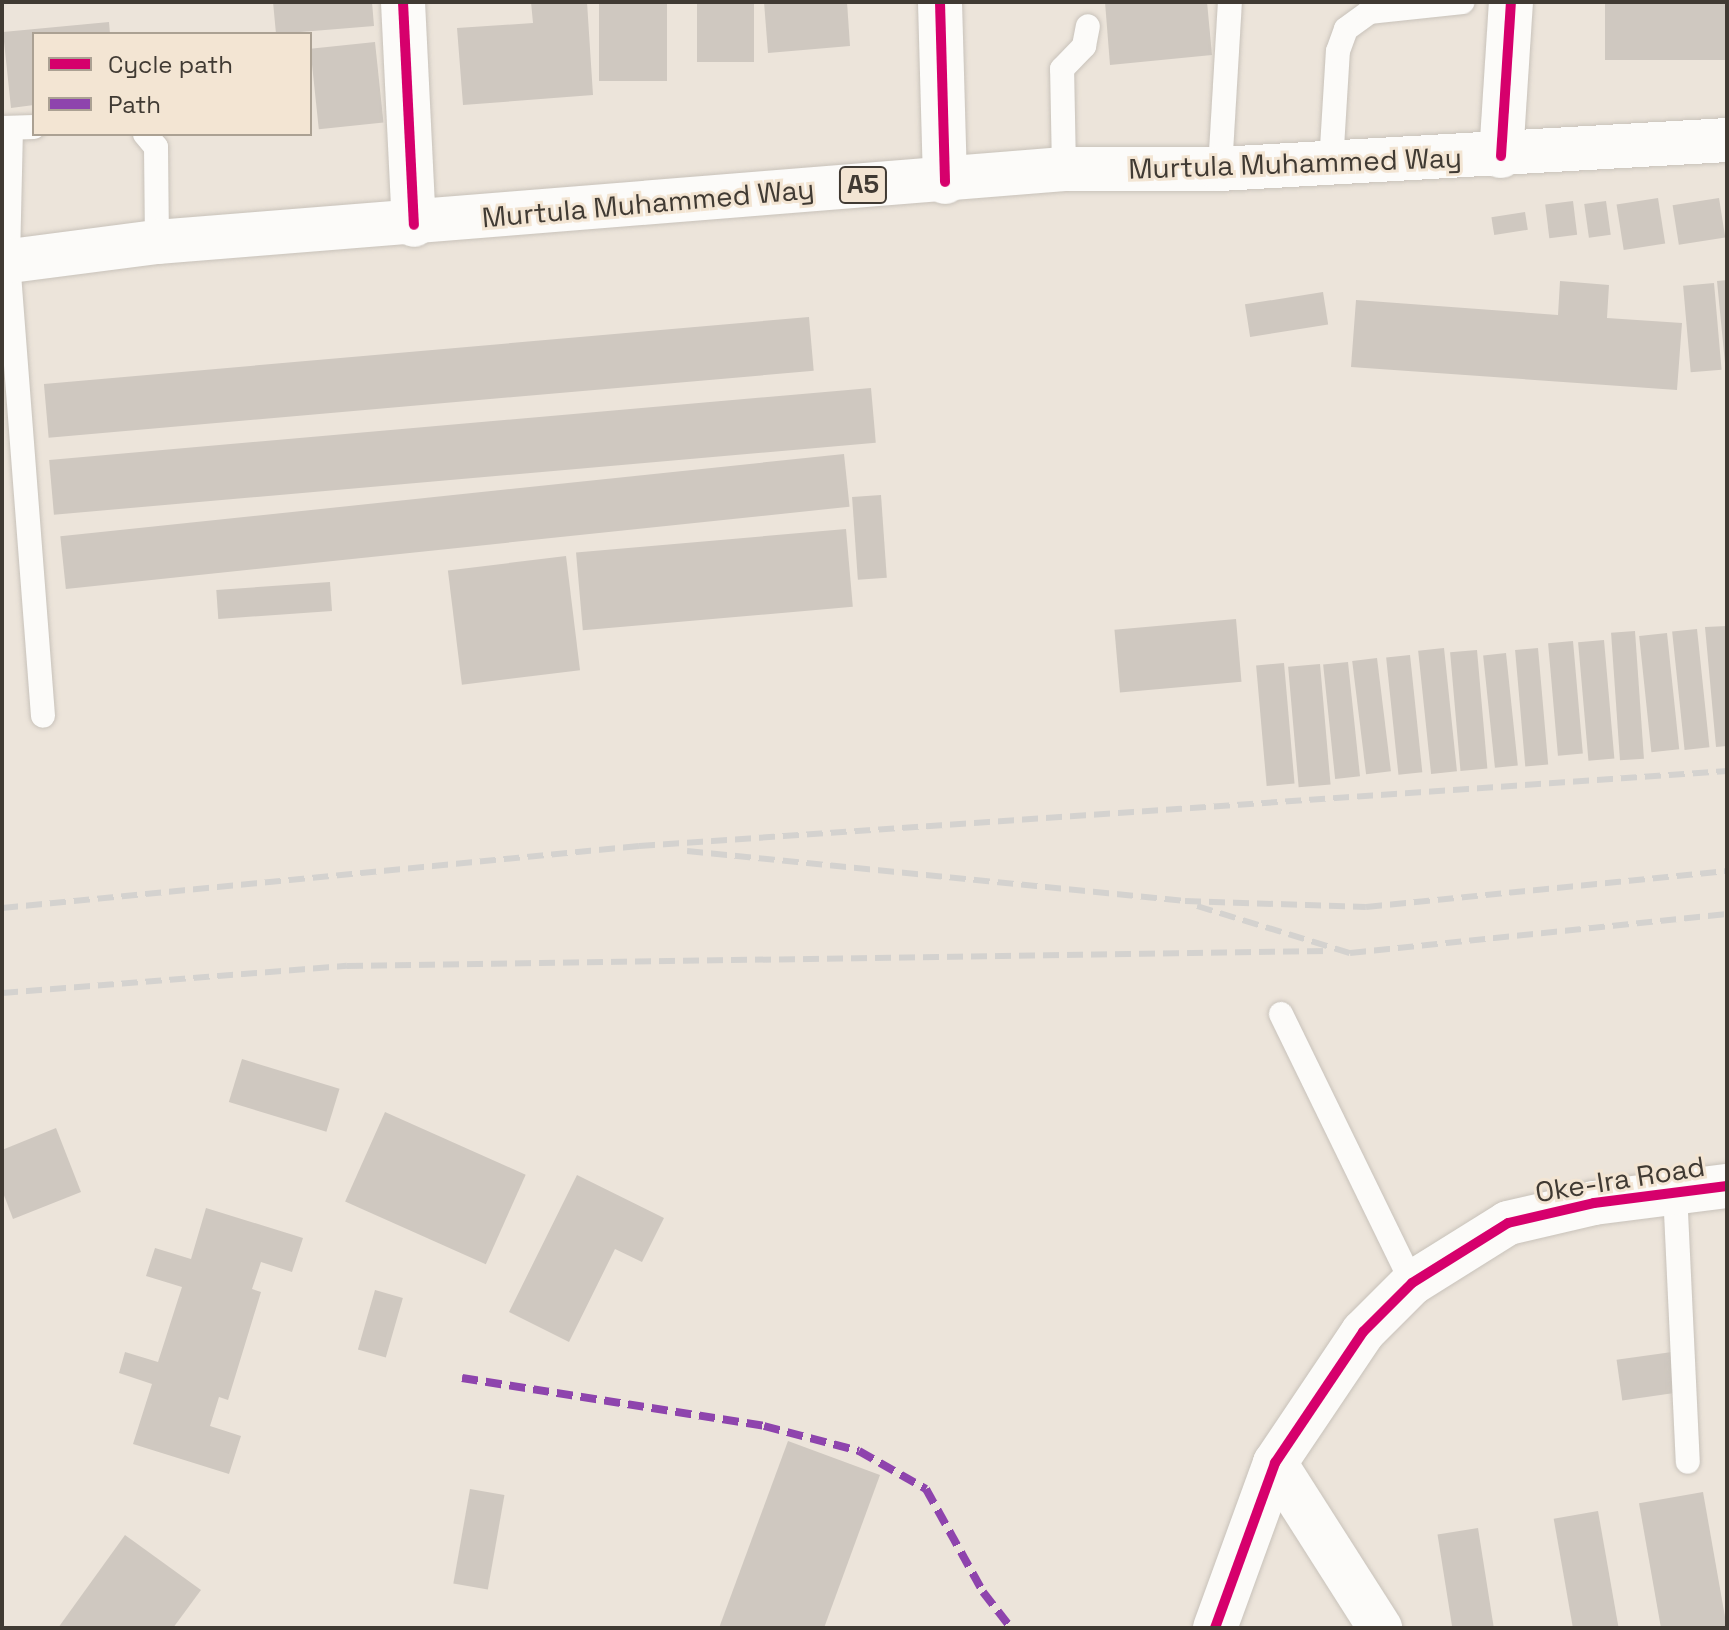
<!DOCTYPE html>
<html>
<head>
<meta charset="utf-8">
<style>
  body { margin:0 }
  #map { position:relative; width:1729px; height:1630px; overflow:hidden; background:#ece4da; font-family:"Space Grotesk",sans-serif }
  div>[style] { position:absolute }
  [style*='--x'] { left:calc(var(--x)*1px); top:calc(var(--y)*1px); width:calc(var(--w)*1px); rotate:calc(var(--a)*1deg) }
  .building>* { inset:0; background:#cfc8c0; transform-origin:0 0 }
  .roads { filter:drop-shadow(0 0 2px #c8c2ba) drop-shadow(0 0 2px #c8c2ba) }
  .service>* { height:24px; margin:-12px; padding:0 12px; transform-origin:12px; border-radius:12px; background:#fcfbf9 }
  .minor>* { height:44px; margin:-22px; padding:0 22px; transform-origin:22px; border-radius:22px; background:#fcfbf9 }
  .trunk>* { height:44px; margin:-22px; padding:0 22px; transform-origin:22px; border-radius:22px; background:#fcfbf9 }
  .rail>* { height:6px; margin-top:-3px; transform-origin:0; background:repeating-linear-gradient(90deg,#d4d2cf 0 16px,transparent 0 24px) }
  .quiet>* { height:8px; margin-top:-4px; transform-origin:0; background:repeating-linear-gradient(90deg,#8e44ad 0 16px,transparent 0 24px) }
  .cycleway>* { height:10px; margin:-5px; padding:0 5px; transform-origin:5px; border-radius:5px; background:#d6006c }
  span { translate:-50% -50%; white-space:nowrap; text-align:center; line-height:1.15; -webkit-text-stroke:6px #f3e5d3; paint-order:stroke }
  .shield-label span { padding:2px 6px; background:#f3e5d3; border:2px solid; border-radius:6px; -webkit-text-stroke-width:0 }
  .shield-label { font-size:26px; color:#403a33; font-weight:700 }
  .street-label { font-size:28px; color:#403a33 }
  .frame { position:absolute; inset:0; border:4px solid #403a33; pointer-events:none }
  .legend { position:absolute; left:32px; top:32px; width:280px; height:104px; box-sizing:border-box; background:#f3e5d3; border:2px solid #aba193; margin:0; padding:10px 14px; list-style:none; font-size:24px; color:#403a33 }
  .legend li { display:flex; align-items:center; gap:16px; height:40px }
  .legend b { width:40px; border:2px solid #aba193 }
</style>
</head>
<body>
<div id="map">
  <div class="building">
    <div style="clip-path:polygon(273px 2px,372px 2px,374px 26px,276px 34px)"></div>
    <div style="clip-path:polygon(531px 2px,587px 2px,593px 95px,463px 105px,457px 28px,533px 23px)"></div>
    <div style="left:599px;top:2px;width:68px;height:79px"></div>
    <div style="left:697px;top:2px;width:57px;height:60px"></div>
    <div style="clip-path:polygon(764px 2px,847px 2px,850px 46px,768px 53px)"></div>
    <div style="clip-path:polygon(1105px 2px,1207px 2px,1212px 55px,1110px 65px)"></div>
    <div style="left:1605px;top:2px;width:122px;height:58px"></div>
    <div style="clip-path:polygon(109px 22px,110px 34px,34px 34px,34px 105px,11px 108px,3px 32px)"></div>
    <div style="left:375px;top:42px;width:81px;height:65px;rotate:84deg"></div>
    <div style="left:1658px;top:198px;width:46px;height:42px;rotate:81deg"></div>
    <div style="left:1719px;top:198px;width:40px;height:47px;rotate:81deg"></div>
    <div style="left:1573px;top:201px;width:34px;height:28px;rotate:83deg"></div>
    <div style="left:1606px;top:201px;width:34px;height:22px;rotate:82deg"></div>
    <div style="left:1525px;top:212px;width:18px;height:34px;rotate:81deg"></div>
    <div style="clip-path:polygon(1727px 280px,1727px 363px,1725px 363px,1717px 281px)"></div>
    <div style="clip-path:polygon(1560px 281px,1609px 285px,1607px 318px,1682px 323px,1677px 390px,1351px 367px,1356px 300px,1558px 315px)"></div>
    <div style="left:1714px;top:283px;width:87px;height:31px;rotate:85deg"></div>
    <div style="left:1323px;top:292px;width:33px;height:79px;rotate:81deg"></div>
    <div style="left:809px;top:317px;width:54px;height:768px;rotate:85deg"></div>
    <div style="left:871px;top:388px;width:55px;height:825px;rotate:85deg"></div>
    <div style="left:844px;top:454px;width:53px;height:788px;rotate:84deg"></div>
    <div style="left:881px;top:495px;width:83px;height:29px;rotate:86deg"></div>
    <div style="left:846px;top:529px;width:78px;height:271px;rotate:85deg"></div>
    <div style="left:566px;top:556px;width:115px;height:119px;rotate:83deg"></div>
    <div style="left:330px;top:582px;width:29px;height:114px;rotate:86deg"></div>
    <div style="left:1236px;top:619px;width:63px;height:122px;rotate:85deg"></div>
    <div style="clip-path:polygon(1727px 626px,1727px 746px,1716px 747px,1705px 627px)"></div>
    <div style="left:1697px;top:629px;width:119px;height:25px;rotate:84deg"></div>
    <div style="left:1635px;top:631px;width:128px;height:24px;rotate:86deg"></div>
    <div style="left:1667px;top:633px;width:117px;height:28px;rotate:84deg"></div>
    <div style="left:1604px;top:640px;width:119px;height:26px;rotate:85deg"></div>
    <div style="left:1573px;top:641px;width:113px;height:25px;rotate:85deg"></div>
    <div style="left:1444px;top:648px;width:124px;height:26px;rotate:84deg"></div>
    <div style="left:1538px;top:648px;width:117px;height:23px;rotate:85deg"></div>
    <div style="left:1477px;top:650px;width:119px;height:27px;rotate:85deg"></div>
    <div style="left:1506px;top:653px;width:113px;height:23px;rotate:84deg"></div>
    <div style="left:1410px;top:655px;width:118px;height:24px;rotate:84deg"></div>
    <div style="left:1377px;top:658px;width:114px;height:25px;rotate:83deg"></div>
    <div style="left:1348px;top:662px;width:115px;height:25px;rotate:84deg"></div>
    <div style="left:1284px;top:663px;width:121px;height:28px;rotate:85deg"></div>
    <div style="left:1320px;top:664px;width:121px;height:32px;rotate:85deg"></div>
    <div style="left:242px;top:1059px;width:102px;height:45px;rotate:17deg"></div>
    <div style="left:385px;top:1112px;width:154px;height:98px;rotate:24deg"></div>
    <div style="clip-path:polygon(56px 1128px,81px 1192px,13px 1219px,2px 1190px,2px 1150px)"></div>
    <div style="clip-path:polygon(577px 1175px,664px 1218px,642px 1262px,615px 1249px,569px 1342px,509px 1312px)"></div>
    <div style="clip-path:polygon(206px 1208px,303px 1238px,292px 1272px,261px 1262px,252px 1289px,261px 1292px,228px 1400px,219px 1397px,210px 1426px,241px 1436px,229px 1474px,133px 1444px,152px 1384px,119px 1373px,125px 1352px,158px 1362px,182px 1287px,146px 1276px,155px 1248px,191px 1259px)"></div>
    <div style="left:375px;top:1290px;width:29px;height:62px;rotate:16deg"></div>
    <div style="left:1672px;top:1352px;width:41px;height:56px;rotate:82deg"></div>
    <div style="clip-path:polygon(788px 1441px,880px 1475px,824px 1628px,719px 1628px)"></div>
    <div style="left:470px;top:1489px;width:35px;height:96px;rotate:10deg"></div>
    <div style="left:1703px;top:1492px;width:138px;height:65px;rotate:80deg"></div>
    <div style="left:1598px;top:1511px;width:119px;height:45px;rotate:80deg"></div>
    <div style="left:1478px;top:1528px;width:101px;height:41px;rotate:81deg"></div>
    <div style="clip-path:polygon(125px 1535px,201px 1590px,173px 1628px,58px 1628px)"></div>
  </div>
  <div class="roads">
    <div class="service">
      <div style="--x:2;--y:128;--w:32;--a:-2"></div>
      <div style="--x:11;--y:128;--w:133;--a:91.3"></div>
      <div style="--x:8;--y:261;--w:456;--a:85.6"></div>
      <div style="--x:145;--y:134;--w:17;--a:50"></div>
      <div style="--x:156;--y:147;--w:95;--a:89.4"></div>
      <div style="--x:1331;--y:164;--w:113;--a:-86.5"></div>
      <div style="--x:1338;--y:51;--w:23;--a:-70"></div>
      <div style="--x:1346;--y:29;--w:29;--a:-36"></div>
      <div style="--x:1369;--y:12;--w:94;--a:-6.1"></div>
      <div style="--x:1064;--y:169;--w:100;--a:-91.1"></div>
      <div style="--x:1062;--y:69;--w:32;--a:-46"></div>
      <div style="--x:1084;--y:46;--w:20;--a:-79"></div>
      <div style="--x:1220;--y:169;--w:167;--a:-86.6"></div>
      <div style="--x:1281;--y:1014;--w:299;--a:64"></div>
      <div style="--x:1675;--y:1191;--w:271;--a:87.3"></div>
    </div>
    <div class="minor">
      <div style="--x:403;--y:2;--w:223;--a:87.2"></div>
      <div style="--x:940;--y:2;--w:180;--a:88.4"></div>
      <div style="--x:1501;--y:156;--w:154;--a:-86.3"></div>
      <div style="--x:1275;--y:1463;--w:196;--a:57.5"></div>
      <div style="--x:1215;--y:1628;--w:176;--a:-70"></div>
      <div style="--x:1275;--y:1463;--w:158;--a:-56.1"></div>
      <div style="--x:1363;--y:1332;--w:69;--a:-45"></div>
      <div style="--x:1412;--y:1283;--w:113;--a:-32"></div>
      <div style="--x:1508;--y:1223;--w:88;--a:-13.1"></div>
      <div style="--x:1594;--y:1203;--w:134;--a:-7.3"></div>
    </div>
    <div class="trunk">
      <div style="--x:2;--y:262;--w:156;--a:-7.4"></div>
      <div style="--x:157;--y:242;--w:910;--a:-4.6"></div>
      <div style="--x:1064;--y:169;--w:156;--a:0"></div>
      <div style="--x:1220;--y:169;--w:508;--a:-3.27"></div>
    </div>
  </div>
  <div class="rail">
    <div style="--x:687;--y:851;--w:501;--a:5.73"></div>
    <div style="--x:1185;--y:901;--w:181;--a:1.9"></div>
    <div style="--x:1366;--y:907;--w:363;--a:-5.7"></div>
    <div style="--x:1197;--y:906;--w:160;--a:17.1"></div>
    <div style="--x:1350;--y:953;--w:379;--a:-5.9"></div>
    <div style="--x:2;--y:908;--w:640;--a:-5.56"></div>
    <div style="--x:639;--y:846;--w:1091;--a:-3.94"></div>
    <div style="--x:2;--y:993;--w:346;--a:-4.5"></div>
    <div style="--x:347;--y:966;--w:982;--a:-0.88"></div>
  </div>
  <div class="quiet">
    <div style="--x:462;--y:1378;--w:306;--a:9"></div>
    <div style="--x:764;--y:1426;--w:98;--a:14.7"></div>
    <div style="--x:859;--y:1451;--w:77;--a:29.6"></div>
    <div style="--x:926;--y:1489;--w:118;--a:61"></div>
    <div style="--x:983;--y:1592;--w:46;--a:52.1"></div>
  </div>
  <div class="cycleway">
    <div style="--x:403;--y:2;--w:223;--a:87.2"></div>
    <div style="--x:940;--y:2;--w:180;--a:88.4"></div>
    <div style="--x:1501;--y:156;--w:154;--a:-86.3"></div>
    <div style="--x:1215;--y:1628;--w:176;--a:-70"></div>
    <div style="--x:1275;--y:1463;--w:158;--a:-56.1"></div>
    <div style="--x:1363;--y:1332;--w:69;--a:-45"></div>
    <div style="--x:1412;--y:1283;--w:113;--a:-32"></div>
    <div style="--x:1508;--y:1223;--w:88;--a:-13.1"></div>
    <div style="--x:1594;--y:1203;--w:134;--a:-7.3"></div>
  </div>
  <div class="shield-label">
    <span style="left:863px;top:185px">A5</span>
  </div>
  <div class="street-label">
    <span style="left:1295px;top:163px;rotate:-2deg">Murtula Muhammed Way</span>
    <span style="left:648px;top:203px;rotate:-5deg">Murtula Muhammed Way</span>
    <span style="left:1620px;top:1179px;rotate:-9deg">Oke-Ira Road</span>
  </div>
  <div class="frame"></div>
  <ul class="legend">
  <li><b style="height:10px;background:#d6006c"></b>Cycle path</li>
  <li><b style="height:10px;background:#8e44ad"></b>Path</li>
  </ul>
</div>
</body>
</html>
